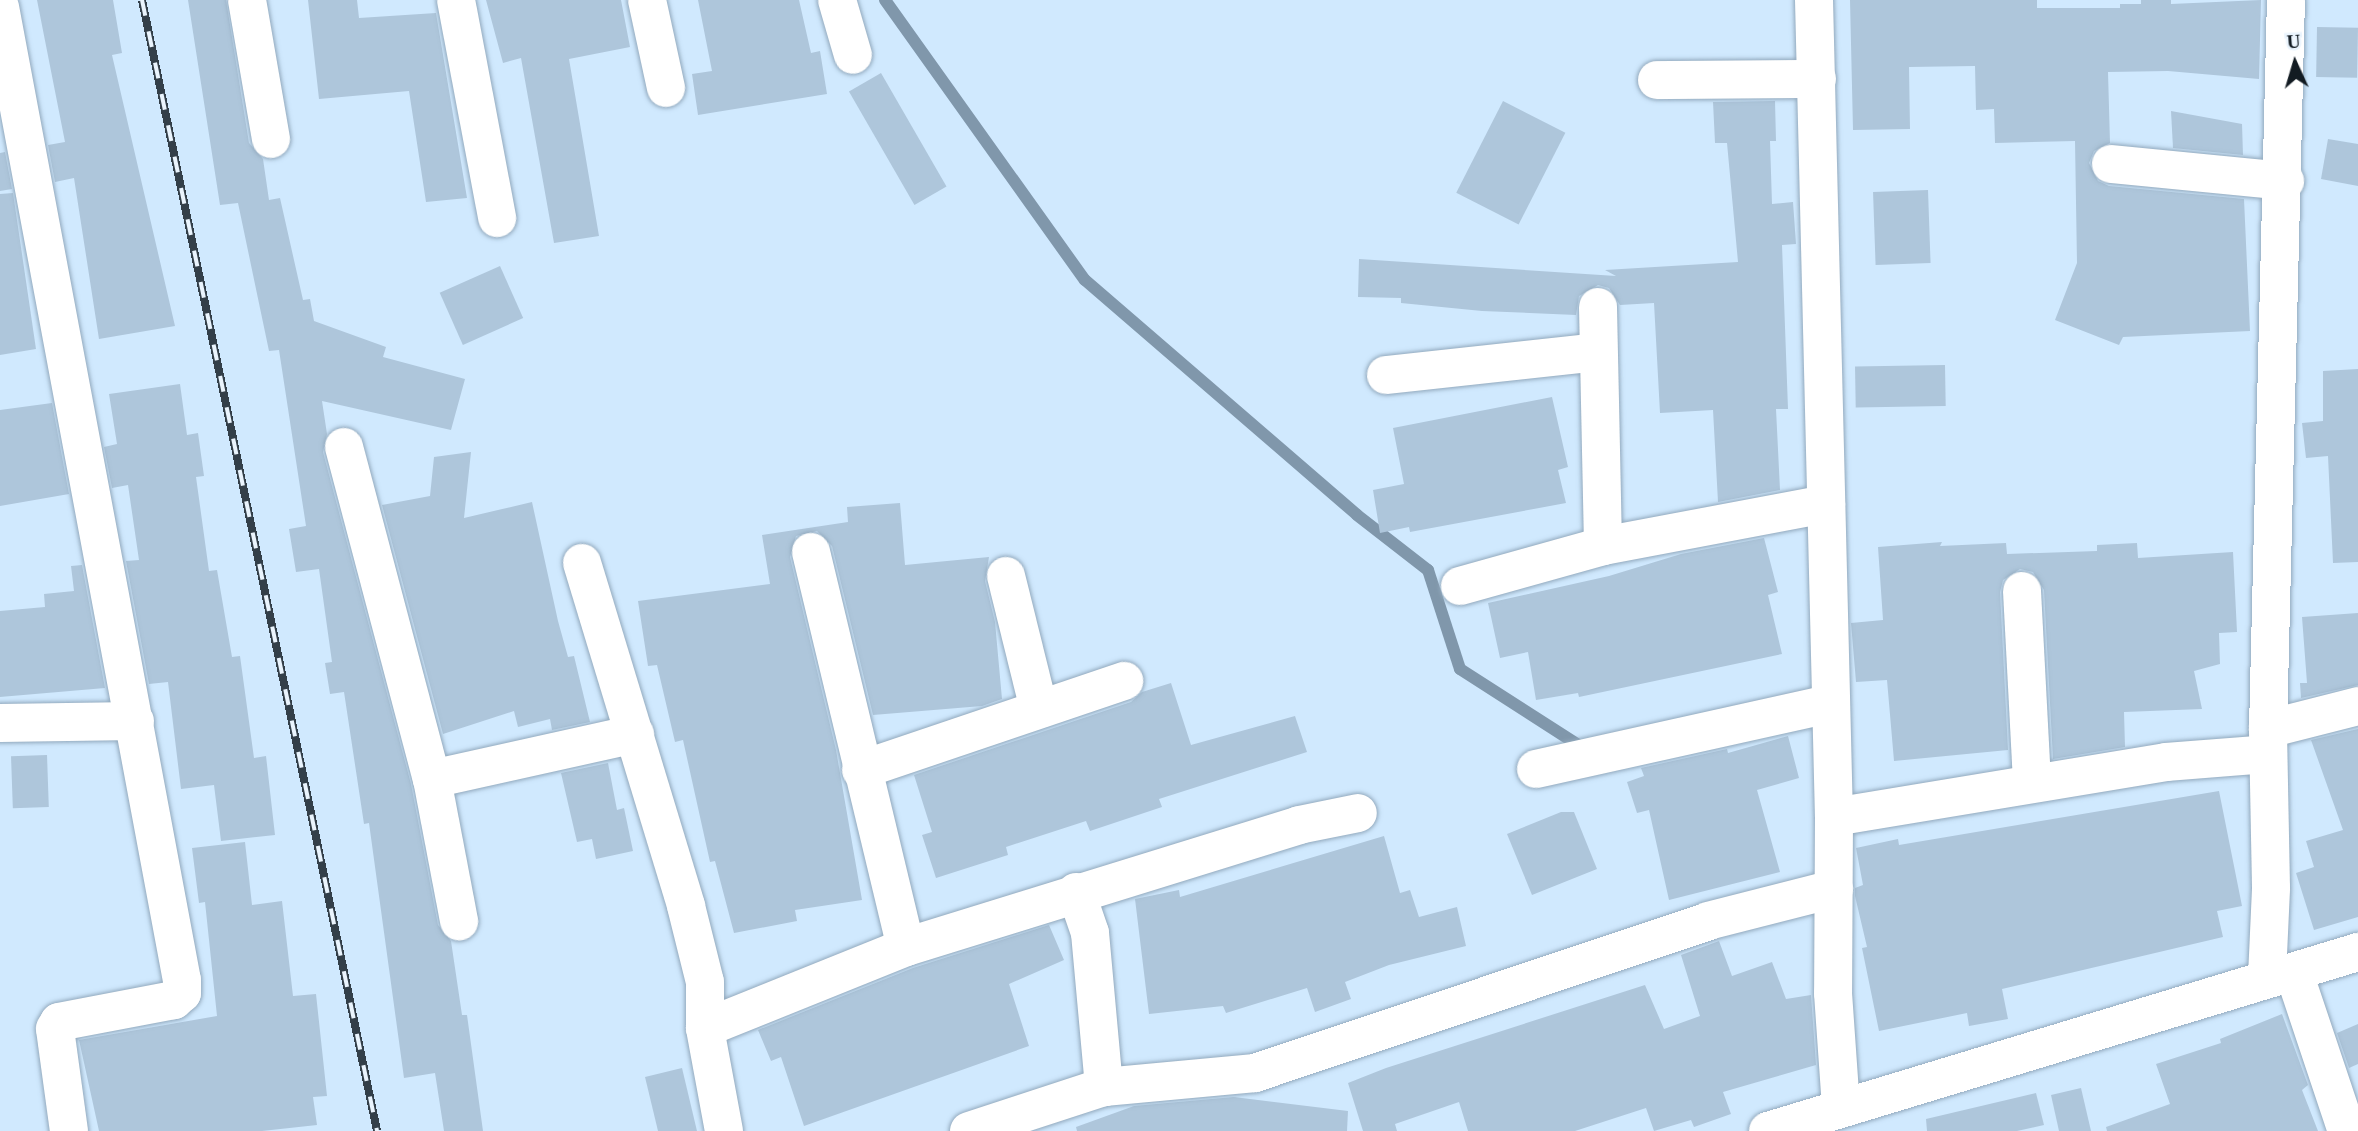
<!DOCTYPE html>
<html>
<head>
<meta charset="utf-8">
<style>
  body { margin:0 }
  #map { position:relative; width:2358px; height:1131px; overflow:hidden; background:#d0e9fe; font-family:Georgia,serif }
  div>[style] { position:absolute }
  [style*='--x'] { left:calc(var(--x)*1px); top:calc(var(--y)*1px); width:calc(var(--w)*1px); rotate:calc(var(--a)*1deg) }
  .stream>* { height:12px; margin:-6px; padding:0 6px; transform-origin:6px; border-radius:6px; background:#8097ab }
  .building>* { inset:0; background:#aec6db; transform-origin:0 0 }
  .roads { filter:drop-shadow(0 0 2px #92a9bd) drop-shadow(0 0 2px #92a9bd) }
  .minor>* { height:38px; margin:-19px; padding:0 19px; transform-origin:19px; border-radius:19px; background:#fff }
  .rail>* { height:8px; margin-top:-4px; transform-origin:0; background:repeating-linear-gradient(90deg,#eaf4fd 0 16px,#333f49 0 32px); box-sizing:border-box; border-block:2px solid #333f49 }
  span { translate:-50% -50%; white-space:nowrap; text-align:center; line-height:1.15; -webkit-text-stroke:5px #eaf4fd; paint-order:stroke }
  .north { position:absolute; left:2260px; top:28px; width:70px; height:70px; -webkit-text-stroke:5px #eaf4fd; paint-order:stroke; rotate:356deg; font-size:19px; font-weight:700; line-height:28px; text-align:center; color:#121b22 }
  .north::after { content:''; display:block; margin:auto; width:24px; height:32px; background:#121b22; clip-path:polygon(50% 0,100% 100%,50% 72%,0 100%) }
</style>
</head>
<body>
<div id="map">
  <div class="stream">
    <div style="--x:885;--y:0;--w:344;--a:54.5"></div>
    <div style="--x:1085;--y:280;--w:359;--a:40.8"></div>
    <div style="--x:1357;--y:515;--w:90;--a:37.8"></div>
    <div style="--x:1428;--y:570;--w:104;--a:72.1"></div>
    <div style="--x:1460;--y:669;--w:139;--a:32.7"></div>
  </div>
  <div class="building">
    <div style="clip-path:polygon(37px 0,113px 0,122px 53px,112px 55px,175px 326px,99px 339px,74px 178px,55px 182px,48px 145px,65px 142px)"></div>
    <div style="clip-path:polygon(188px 0,226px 0,249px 143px,263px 159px,269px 200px,280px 198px,303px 300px,310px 299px,314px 321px,386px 347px,383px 357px,465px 379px,451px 430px,322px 401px,327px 434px,323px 452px,411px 784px,438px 925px,451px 941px,462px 1015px,467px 1015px,483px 1131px,444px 1131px,435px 1073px,404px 1078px,369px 823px,364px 824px,344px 692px,330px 694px,325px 663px,332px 662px,319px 569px,296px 572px,289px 529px,306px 526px,279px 350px,269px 351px,238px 203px,220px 205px)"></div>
    <div style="clip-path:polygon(308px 0,357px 0,359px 18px,436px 13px,467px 198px,426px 202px,409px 91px,319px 99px)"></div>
    <div style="clip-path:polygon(486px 0,621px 0,630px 47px,569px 59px,599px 236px,554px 243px,521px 58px,503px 63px)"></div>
    <div style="clip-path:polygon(698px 0,799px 0,811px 53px,820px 51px,827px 94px,698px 115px,692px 74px,712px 71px)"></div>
    <div style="clip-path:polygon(1850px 0,2037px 0,2037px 8px,2120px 8px,2120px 4px,2141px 4px,2141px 0,2171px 0,2171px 4px,2261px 0,2259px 79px,2168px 71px,2108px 72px,2110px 143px,2094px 151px,2089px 163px,2098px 181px,2109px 186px,2244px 199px,2250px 331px,2123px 337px,2119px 345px,2055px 320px,2077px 263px,2075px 141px,1995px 143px,1994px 109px,1976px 110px,1975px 66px,1909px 67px,1910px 129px,1853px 130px)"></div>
    <div style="left:2317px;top:27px;width:41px;height:50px;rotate:1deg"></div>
    <div style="left:881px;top:73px;width:131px;height:37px;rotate:60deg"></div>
    <div style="left:1503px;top:101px;width:70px;height:103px;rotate:27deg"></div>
    <div style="clip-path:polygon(1775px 101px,1776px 141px,1770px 141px,1772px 204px,1793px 202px,1796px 244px,1782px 245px,1788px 409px,1776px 409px,1780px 490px,1718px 502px,1713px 410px,1660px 413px,1654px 303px,1620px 305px,1609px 288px,1598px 285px,1579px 296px,1576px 315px,1482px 311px,1401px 303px,1401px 298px,1358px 297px,1359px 259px,1616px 276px,1605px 270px,1738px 262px,1727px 143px,1715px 143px,1713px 102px)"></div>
    <div style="clip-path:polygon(2171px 111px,2242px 124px,2243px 155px,2173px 148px)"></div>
    <div style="clip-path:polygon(2328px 139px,2358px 144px,2358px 186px,2321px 179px)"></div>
    <div style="clip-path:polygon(5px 152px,12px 189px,0 191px,0 153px)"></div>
    <div style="left:1928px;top:190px;width:73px;height:55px;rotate:88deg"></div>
    <div style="clip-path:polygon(13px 193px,36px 349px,0 355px,0 194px)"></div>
    <div style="left:500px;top:266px;width:57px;height:66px;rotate:66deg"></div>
    <div style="left:1945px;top:365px;width:41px;height:90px;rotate:89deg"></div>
    <div style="clip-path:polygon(2358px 369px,2358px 562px,2333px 563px,2328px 456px,2306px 458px,2302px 423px,2323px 421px,2323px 371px)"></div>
    <div style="clip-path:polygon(180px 384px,187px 435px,198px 433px,204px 476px,196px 477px,209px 571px,217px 570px,232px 657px,240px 656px,254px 758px,266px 756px,275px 835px,221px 841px,214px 785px,181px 789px,168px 682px,149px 684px,126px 561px,139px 560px,128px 485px,112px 488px,104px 447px,117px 444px,109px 394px)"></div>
    <div style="clip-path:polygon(1552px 397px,1568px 467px,1558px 470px,1566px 503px,1410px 532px,1409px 527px,1380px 533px,1373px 490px,1404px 484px,1393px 428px)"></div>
    <div style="clip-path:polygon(52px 403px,69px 494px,0 506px,0 410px)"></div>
    <div style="clip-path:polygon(471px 452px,464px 518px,532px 502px,558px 621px,568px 657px,574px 656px,590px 722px,552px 730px,550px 719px,518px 727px,514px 711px,443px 734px,382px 505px,430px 496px,434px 457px)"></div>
    <div style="clip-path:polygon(900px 503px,905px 565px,989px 557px,985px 581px,995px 622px,1002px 699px,982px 706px,873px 715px,832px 546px,817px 531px,796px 536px,790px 557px,836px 750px,862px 900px,795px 910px,797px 921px,734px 933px,715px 861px,710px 862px,683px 740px,675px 742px,657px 665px,648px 666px,638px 601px,770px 584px,762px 535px,848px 522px,847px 507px)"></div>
    <div style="clip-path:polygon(1764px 538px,1778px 592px,1768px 595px,1782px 654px,1579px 697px,1578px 693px,1536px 700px,1528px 652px,1500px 658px,1488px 603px,1609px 576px,1681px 554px)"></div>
    <div style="clip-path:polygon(1942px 542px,1940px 546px,2006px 543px,2007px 554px,2097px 551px,2097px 545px,2137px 543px,2138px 558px,2233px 552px,2237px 632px,2219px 633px,2220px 664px,2194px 671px,2202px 709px,2124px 712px,2125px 747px,2053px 759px,2044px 590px,2033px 572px,2020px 569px,2003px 580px,2000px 592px,2008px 750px,1894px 761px,1887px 680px,1856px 682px,1851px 623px,1883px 620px,1878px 547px)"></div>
    <div style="clip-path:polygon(82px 565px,105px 688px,0 697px,0 611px,45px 607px,44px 594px,74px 591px,71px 566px)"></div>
    <div style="clip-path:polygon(2358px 613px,2358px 685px,2301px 698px,2300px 683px,2307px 683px,2302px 617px)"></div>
    <div style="clip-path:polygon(1171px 683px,1191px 745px,1295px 716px,1307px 752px,1159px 799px,1162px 807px,1090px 831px,1086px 821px,1006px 847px,1008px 855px,936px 878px,922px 835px,932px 832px,914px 775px,1131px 702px,1142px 692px)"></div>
    <div style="clip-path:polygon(2358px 729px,2358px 917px,2314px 930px,2296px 873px,2314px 867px,2306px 841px,2343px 830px,2311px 740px)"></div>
    <div style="clip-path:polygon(1788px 736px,1799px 778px,1757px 790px,1780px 872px,1669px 900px,1649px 810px,1637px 813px,1627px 782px,1644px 776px,1641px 768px,1727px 749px,1728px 753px)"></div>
    <div style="left:47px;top:755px;width:52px;height:36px;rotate:88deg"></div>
    <div style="clip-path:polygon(608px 763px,617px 810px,624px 808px,633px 851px,596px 859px,592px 839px,577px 842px,561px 773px)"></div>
    <div style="clip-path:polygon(2219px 791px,2242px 906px,2217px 911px,2223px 937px,2002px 989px,2008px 1019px,1969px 1026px,1967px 1013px,1879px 1031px,1862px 948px,1867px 947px,1855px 896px,1855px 888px,1863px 885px,1856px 848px,1898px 839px,1899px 845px)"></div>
    <div style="clip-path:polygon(1561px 812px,1574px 812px,1597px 869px,1532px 895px,1507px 834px)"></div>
    <div style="clip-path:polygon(1384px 836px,1400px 893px,1410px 890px,1419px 917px,1457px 907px,1466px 946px,1389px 965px,1345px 982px,1351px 999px,1315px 1012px,1307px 988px,1226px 1013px,1223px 1006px,1149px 1014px,1135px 899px,1179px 890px,1180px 897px)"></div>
    <div style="clip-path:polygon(245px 842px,252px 905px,282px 901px,293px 996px,316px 994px,327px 1096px,313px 1097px,317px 1125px,262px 1131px,99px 1131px,79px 1040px,217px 1016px,205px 902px,199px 903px,192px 848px)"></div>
    <div style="clip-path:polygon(1049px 925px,1064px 960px,1009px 984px,1029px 1046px,804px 1126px,781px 1057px,771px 1061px,758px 1030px,913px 968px)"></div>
    <div style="clip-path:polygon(1719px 941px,1732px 976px,1772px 962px,1786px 999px,1811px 995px,1816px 1065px,1723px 1092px,1731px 1114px,1694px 1127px,1691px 1120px,1654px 1131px,1646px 1108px,1575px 1131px,1468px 1131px,1459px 1102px,1395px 1124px,1397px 1131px,1363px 1131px,1348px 1083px,1386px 1068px,1645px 985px,1664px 1029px,1700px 1016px,1681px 955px)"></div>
    <div style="clip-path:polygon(2282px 1014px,2308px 1085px,2302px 1090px,2318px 1131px,2107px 1131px,2106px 1127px,2170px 1104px,2156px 1064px,2221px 1043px,2220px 1039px)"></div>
    <div style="clip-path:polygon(2358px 1024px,2358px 1064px,2349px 1068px,2337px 1033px)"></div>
    <div style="clip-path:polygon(682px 1068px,697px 1131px,658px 1131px,645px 1077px)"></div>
    <div style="clip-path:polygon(2081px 1088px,2091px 1131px,2059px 1131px,2051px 1095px)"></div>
    <div style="clip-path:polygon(2036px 1093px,2044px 1125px,2017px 1131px,1927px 1131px,1926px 1119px)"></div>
    <div style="clip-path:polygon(1234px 1097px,1348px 1111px,1347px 1131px,1077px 1131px,1076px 1127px,1134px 1106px)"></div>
  </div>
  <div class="roads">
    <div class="minor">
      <div style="--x:247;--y:0;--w:141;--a:80.2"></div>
      <div style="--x:456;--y:0;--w:222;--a:79.3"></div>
      <div style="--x:647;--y:0;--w:90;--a:77.8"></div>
      <div style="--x:837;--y:0;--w:57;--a:73.8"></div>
      <div style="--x:1814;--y:0;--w:817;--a:88.6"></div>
      <div style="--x:1834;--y:817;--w:176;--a:90.3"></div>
      <div style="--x:1833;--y:993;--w:113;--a:86"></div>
      <div style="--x:0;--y:7;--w:990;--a:79.41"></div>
      <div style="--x:182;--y:980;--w:13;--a:90"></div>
      <div style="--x:182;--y:993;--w:11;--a:139"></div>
      <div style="--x:174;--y:1000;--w:117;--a:169.2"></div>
      <div style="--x:59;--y:1022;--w:8;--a:120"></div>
      <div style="--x:55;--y:1029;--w:103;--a:82.2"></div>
      <div style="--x:1657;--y:80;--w:160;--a:-0.4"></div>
      <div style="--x:2111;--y:164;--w:175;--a:5.6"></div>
      <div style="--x:1598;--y:307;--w:239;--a:88.8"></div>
      <div style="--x:1386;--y:375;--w:212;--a:-6.2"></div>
      <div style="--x:344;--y:447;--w:343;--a:75.2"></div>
      <div style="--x:432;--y:779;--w:208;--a:-12.5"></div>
      <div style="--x:811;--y:552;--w:406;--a:76.5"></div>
      <div style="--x:582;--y:563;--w:358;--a:73.1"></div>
      <div style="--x:686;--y:906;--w:78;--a:76"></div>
      <div style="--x:705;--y:982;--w:46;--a:90"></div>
      <div style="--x:1006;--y:576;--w:137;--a:76.1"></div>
      <div style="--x:1460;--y:586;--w:148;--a:-15.6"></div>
      <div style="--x:1603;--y:546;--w:227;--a:-10.7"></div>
      <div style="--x:2022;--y:591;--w:192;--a:87"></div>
      <div style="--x:0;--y:723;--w:135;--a:-0.8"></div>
      <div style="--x:2268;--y:729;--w:729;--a:-88.59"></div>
      <div style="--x:1536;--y:769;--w:299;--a:-12.5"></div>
      <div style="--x:861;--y:770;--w:278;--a:-18.7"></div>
      <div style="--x:432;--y:779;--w:145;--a:79.2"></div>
      <div style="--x:1834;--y:817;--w:337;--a:-9.4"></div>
      <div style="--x:2166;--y:762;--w:101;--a:-4.5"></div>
      <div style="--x:1076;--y:892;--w:43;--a:71.1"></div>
      <div style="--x:1090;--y:933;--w:155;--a:84.8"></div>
      <div style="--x:2294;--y:973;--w:167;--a:71.5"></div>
      <div style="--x:2267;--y:977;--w:89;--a:-87.4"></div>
      <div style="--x:2271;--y:888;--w:159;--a:-91.1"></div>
      <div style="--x:2268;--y:729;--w:93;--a:-14.3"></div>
      <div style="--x:724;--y:1131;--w:105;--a:-100.5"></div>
      <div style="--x:705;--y:1028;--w:217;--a:-21.9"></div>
      <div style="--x:906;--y:947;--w:412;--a:-17.2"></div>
      <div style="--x:1299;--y:825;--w:60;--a:-11.5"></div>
      <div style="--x:969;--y:1131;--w:142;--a:-18.1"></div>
      <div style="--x:1104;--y:1087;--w:152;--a:-5.3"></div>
      <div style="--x:1255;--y:1073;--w:478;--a:-18.5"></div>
      <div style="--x:1708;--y:921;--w:130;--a:-14.3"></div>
      <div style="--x:1768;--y:1131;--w:617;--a:-16.88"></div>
    </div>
  </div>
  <div class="rail">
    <div style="--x:142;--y:0;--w:1155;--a:78.26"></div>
  </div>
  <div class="north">U</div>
</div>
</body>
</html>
